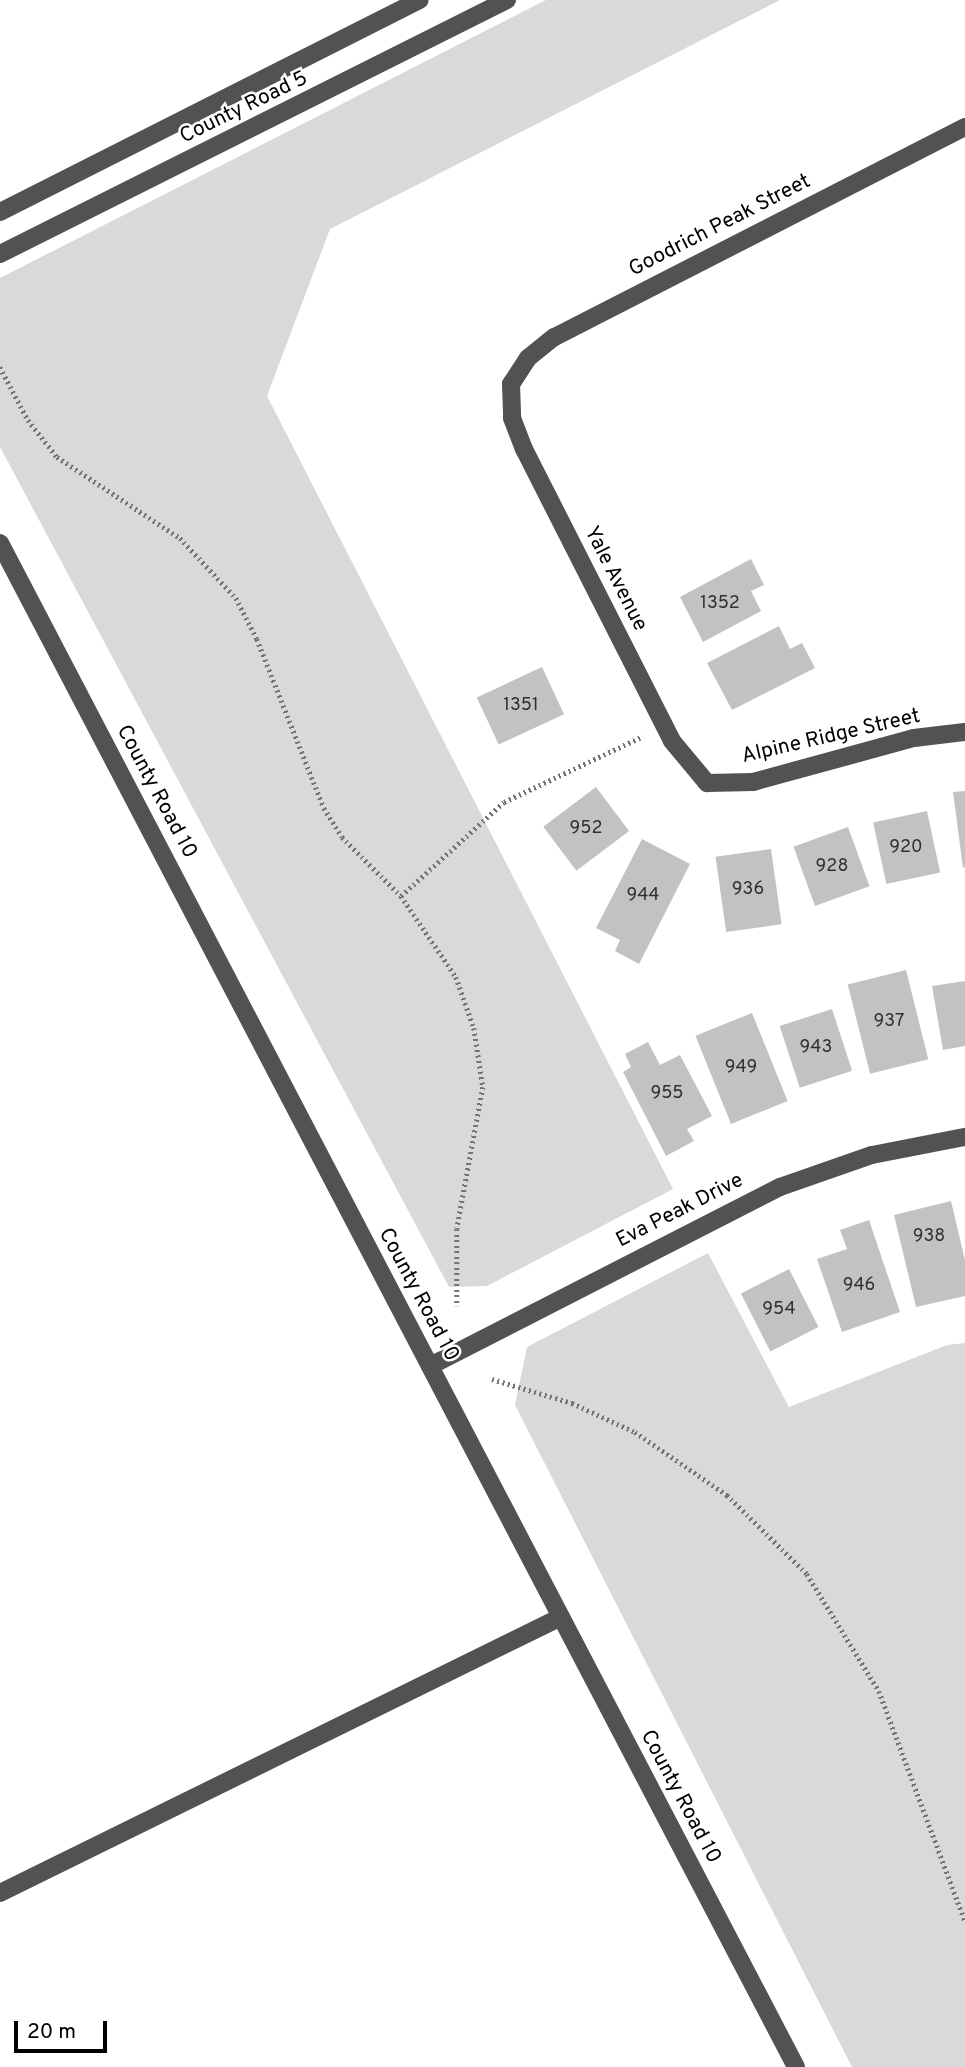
<!DOCTYPE html>
<html>
<head>
<meta charset="utf-8">
<style>
  body { margin:0 }
  #map { position:relative; width:965px; height:2067px; overflow:hidden; background:#fff; font-family:Overpass,sans-serif }
  div>[style] { position:absolute }
  [style*='--x'] { left:calc(var(--x)*1px); top:calc(var(--y)*1px); width:calc(var(--w)*1px); rotate:calc(var(--a)*1deg) }
  .green>* { inset:0; background:#d9d9d9 }
  .building>* { inset:0; background:#c2c2c2; transform-origin:0 0 }
  .path>* { height:4.5px; margin-top:-2.25px; transform-origin:0; background:repeating-linear-gradient(90deg,#747474 0 2px,transparent 0 5.5px) }
  .minor>* { height:18px; margin:-9px; padding:0 9px; transform-origin:9px; border-radius:9px; background:#525252 }
  span { translate:-50% -50%; white-space:nowrap; text-align:center; line-height:1.15; -webkit-text-stroke:5px #fff; paint-order:stroke }
  .number-label { font-size:18px; color:#303030 }
  .number-label span { -webkit-text-stroke-width:0 }
  .street-label { font-size:21px; color:#000 }
  .scale { position:absolute; left:14px; top:2021px; width:93px; height:32px; box-sizing:border-box; border:4px solid #000; border-top:0; padding-left:9px; font-size:21px; line-height:24px; white-space:nowrap; color:#000; -webkit-text-stroke:5px #fff; paint-order:stroke }
</style>
</head>
<body>
<div id="map">
  <div class="green">
    <div style="clip-path:polygon(546px 0,780px 0,330px 229px,267px 396px,673px 1189px,487px 1286px,449px 1287px,0 447px,0 278px)"></div>
    <div style="clip-path:polygon(708px 1253px,789px 1407px,947px 1345px,965px 1343px,965px 2067px,852px 2067px,515px 1405px,527px 1347px)"></div>
  </div>
  <div class="building">
    <div style="clip-path:polygon(751px 559px,764px 585px,751px 591px,761px 611px,703px 642px,680px 597px)"></div>
    <div style="clip-path:polygon(779px 626px,790px 649px,802px 643px,815px 668px,732px 710px,707px 663px)"></div>
    <div style="left:542px;top:667px;width:52px;height:72px;rotate:65deg"></div>
    <div style="left:596px;top:787px;width:55px;height:66px;rotate:53deg"></div>
    <div style="clip-path:polygon(965px 791px,965px 867px,963px 868px,953px 792px)"></div>
    <div style="left:927px;top:811px;width:63px;height:55px;rotate:78deg"></div>
    <div style="left:848px;top:827px;width:63px;height:58px;rotate:70deg"></div>
    <div style="clip-path:polygon(642px 839px,690px 864px,639px 964px,615px 951px,620px 940px,596px 928px)"></div>
    <div style="left:771px;top:849px;width:76px;height:56px;rotate:82deg"></div>
    <div style="left:906px;top:970px;width:92px;height:60px;rotate:76deg"></div>
    <div style="clip-path:polygon(965px 981px,965px 1046px,943px 1050px,932px 986px)"></div>
    <div style="left:832px;top:1009px;width:65px;height:55px;rotate:72deg"></div>
    <div style="left:752px;top:1013px;width:95px;height:61px;rotate:68deg"></div>
    <div style="clip-path:polygon(648px 1042px,660px 1065px,680px 1055px,712px 1116px,687px 1129px,694px 1141px,666px 1156px,623px 1072px,631px 1067px,625px 1054px)"></div>
    <div style="clip-path:polygon(951px 1201px,965px 1260px,965px 1296px,916px 1307px,894px 1215px)"></div>
    <div style="clip-path:polygon(869px 1220px,900px 1312px,842px 1332px,817px 1259px,847px 1249px,840px 1230px)"></div>
    <div style="left:789px;top:1269px;width:65px;height:54px;rotate:63deg"></div>
  </div>
  <div class="path">
    <div style="--x:0;--y:367;--w:60;--a:62.2"></div>
    <div style="--x:28;--y:420;--w:47;--a:51.9"></div>
    <div style="--x:57;--y:457;--w:147;--a:33.4"></div>
    <div style="--x:180;--y:538;--w:82;--a:47"></div>
    <div style="--x:236;--y:598;--w:46;--a:62.9"></div>
    <div style="--x:257;--y:639;--w:182;--a:68.4"></div>
    <div style="--x:324;--y:808;--w:34;--a:58"></div>
    <div style="--x:342;--y:837;--w:83;--a:45"></div>
    <div style="--x:401;--y:896;--w:98;--a:55.8"></div>
    <div style="--x:456;--y:977;--w:54;--a:70.6"></div>
    <div style="--x:474;--y:1028;--w:60;--a:81.3"></div>
    <div style="--x:483;--y:1087;--w:144;--a:100.4"></div>
    <div style="--x:457;--y:1229;--w:77;--a:90"></div>
    <div style="--x:401;--y:896;--w:139;--a:-42.4"></div>
    <div style="--x:504;--y:802;--w:154;--a:-25.4"></div>
    <div style="--x:492;--y:1379;--w:84;--a:16.7"></div>
    <div style="--x:572;--y:1403;--w:69;--a:24.7"></div>
    <div style="--x:635;--y:1432;--w:112;--a:34.4"></div>
    <div style="--x:727;--y:1495;--w:112;--a:44.6"></div>
    <div style="--x:807;--y:1574;--w:137;--a:58.4"></div>
    <div style="--x:879;--y:1691;--w:246;--a:69.5"></div>
  </div>
  <div class="minor">
    <div style="--x:965;--y:127;--w:462;--a:152.9"></div>
    <div style="--x:554;--y:337;--w:33;--a:141"></div>
    <div style="--x:528;--y:358;--w:31;--a:123"></div>
    <div style="--x:511;--y:384;--w:34;--a:88"></div>
    <div style="--x:512;--y:418;--w:33;--a:69"></div>
    <div style="--x:524;--y:449;--w:327;--a:63.1"></div>
    <div style="--x:672;--y:741;--w:55;--a:50.2"></div>
    <div style="--x:707;--y:783;--w:46;--a:-1.2"></div>
    <div style="--x:753;--y:782;--w:167;--a:-15.3"></div>
    <div style="--x:914;--y:738;--w:51;--a:-6.7"></div>
    <div style="--x:0;--y:212;--w:470;--a:-26.8"></div>
    <div style="--x:0;--y:254;--w:567;--a:-26.61"></div>
    <div style="--x:0;--y:543;--w:1719;--a:62.42"></div>
    <div style="--x:430;--y:1366;--w:393;--a:-27.1"></div>
    <div style="--x:780;--y:1187;--w:97;--a:-19.2"></div>
    <div style="--x:872;--y:1155;--w:95;--a:-11"></div>
    <div style="--x:0;--y:1893;--w:625;--a:-26.2"></div>
  </div>
  <div class="number-label">
    <span style="left:720px;top:604px">1352</span>
    <span style="left:521px;top:706px">1351</span>
    <span style="left:586px;top:829px">952</span>
    <span style="left:906px;top:848px">920</span>
    <span style="left:832px;top:867px">928</span>
    <span style="left:748px;top:890px">936</span>
    <span style="left:643px;top:896px">944</span>
    <span style="left:889px;top:1022px">937</span>
    <span style="left:816px;top:1048px">943</span>
    <span style="left:741px;top:1068px">949</span>
    <span style="left:667px;top:1094px">955</span>
    <span style="left:929px;top:1237px">938</span>
    <span style="left:859px;top:1286px">946</span>
    <span style="left:779px;top:1310px">954</span>
  </div>
  <div class="street-label">
    <span style="left:244px;top:108px;rotate:-26deg">County Road 5</span>
    <span style="left:720px;top:226px;rotate:-27deg">Goodrich Peak Street</span>
    <span style="left:615px;top:579px;rotate:63deg">Yale Avenue</span>
    <span style="left:831px;top:737px;rotate:-13deg">Alpine Ridge Street</span>
    <span style="left:156px;top:792px;rotate:62deg">County Road 10</span>
    <span style="left:680px;top:1211px;rotate:-27deg">Eva Peak Drive</span>
    <span style="left:418px;top:1295px;rotate:62deg">County Road 10</span>
    <span style="left:680px;top:1797px;rotate:62deg">County Road 10</span>
  </div>
  <div class="scale">20 m</div>
</div>
</body>
</html>
